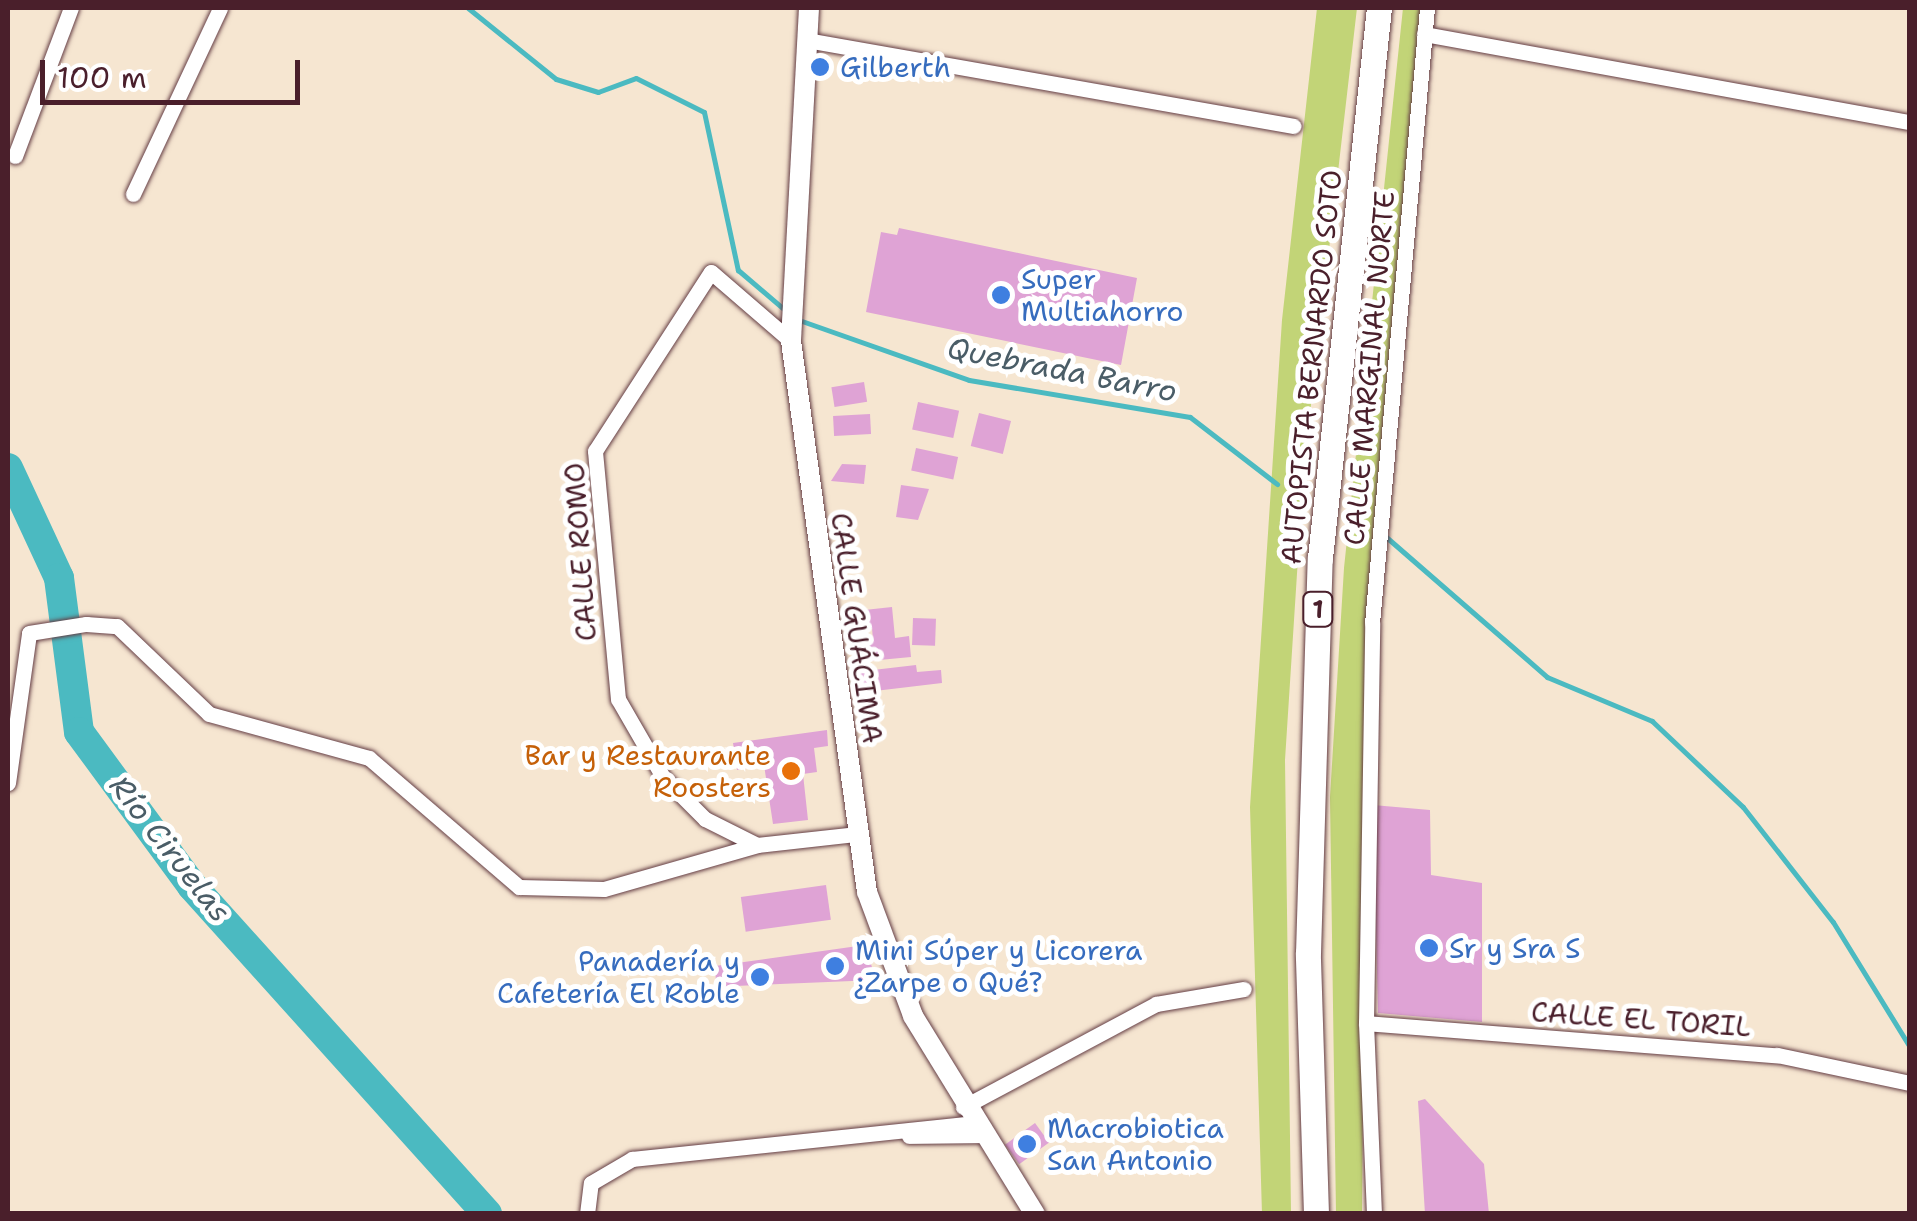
<!DOCTYPE html>
<html>
<head>
<meta charset="utf-8">
<style>
  body { margin:0 }
  #map { position:relative; width:1917px; height:1221px; overflow:hidden; background:#f6e6d1; font-family:"Shantell Sans",sans-serif }
  div>[style] { position:absolute }
  [style*='--x'] { left:calc(var(--x)*1px); top:calc(var(--y)*1px); width:calc(var(--w)*1px); rotate:calc(var(--a)*1deg) }
  .green>* { inset:0; background:#c2d477 }
  .stream>* { height:5px; margin:-2.5px; padding:0 2.5px; transform-origin:2.5px; border-radius:2.5px; background:#4bbac1 }
  .river>* { height:30px; margin:-15px; padding:0 15px; transform-origin:15px; border-radius:15px; background:#4bbac1 }
  .building>* { inset:0; background:#dfa3d5; transform-origin:0 0 }
  .roads { filter:drop-shadow(0 0 2px #643d44) drop-shadow(0 0 2px #643d44) }
  .minor>* { height:15px; margin:-7.5px; padding:0 7.5px; transform-origin:7.5px; border-radius:7.5px; background:#fff }
  .secondary>* { height:20px; margin:-10px; padding:0 10px; transform-origin:10px; border-radius:10px; background:#fff }
  .trunk>* { height:25px; margin:-12.5px; padding:0 12.5px; transform-origin:12.5px; border-radius:12.5px; background:#fff }
  .dots>* { width:28px; height:28px; translate:-50% -50%; box-sizing:border-box; border:5px solid #fff; border-radius:50% }
  span { translate:-50% -50%; white-space:nowrap; text-align:center; line-height:1.15; -webkit-text-stroke:10px #fff; paint-order:stroke }
  .shield-label span { padding:2px 8px; background:#fff; border:2px solid; border-radius:8px; -webkit-text-stroke-width:0 }
  .shield-label { font-size:25px; color:#4a1f2b; font-weight:700 }
  .shop-label { font-size:28px; color:#366cbe }
  .left { translate:0 -50%; text-align:left }
  .right { translate:-100% -50%; text-align:right }
  .street-label { font-size:28px; color:#4a1f2b }
  .food-label { font-size:28px; color:#c56008 }
  .water-label { font-size:30px; color:#4a5d67; font-style:italic }
  .frame { position:absolute; inset:0; border:10px solid #4a1f2b; pointer-events:none }
  .scale { position:absolute; left:40px; top:60px; width:260px; height:45px; box-sizing:border-box; border:5px solid #4a1f2b; border-top:0; padding-left:12px; font-size:30px; line-height:35px; white-space:nowrap; color:#4a1f2b; -webkit-text-stroke:8px #fff; paint-order:stroke }
</style>
</head>
<body>
<div id="map">
  <div class="green">
    <div style="clip-path:polygon(1317px 8px,1357px 8px,1304px 465px,1285px 760px,1291px 1213px,1262px 1214px,1250px 807px,1282px 320px)"></div>
    <div style="clip-path:polygon(1403px 8px,1421px 8px,1367px 615px,1362px 1213px,1336px 1214px,1330px 797px,1344px 568px)"></div>
  </div>
  <div class="stream">
    <div style="--x:468;--y:8;--w:113;--a:38.9"></div>
    <div style="--x:556;--y:79;--w:44;--a:17.2"></div>
    <div style="--x:598;--y:92;--w:40;--a:-20.2"></div>
    <div style="--x:636;--y:78;--w:76;--a:26.6"></div>
    <div style="--x:704;--y:112;--w:162;--a:77.9"></div>
    <div style="--x:738;--y:270;--w:63;--a:40.5"></div>
    <div style="--x:799;--y:320;--w:180;--a:19.4"></div>
    <div style="--x:969;--y:380;--w:224;--a:9.5"></div>
    <div style="--x:1190;--y:417;--w:110;--a:37.6"></div>
    <div style="--x:1385;--y:536;--w:215;--a:41"></div>
    <div style="--x:1547;--y:677;--w:114;--a:22.7"></div>
    <div style="--x:1652;--y:721;--w:125;--a:43.4"></div>
    <div style="--x:1743;--y:807;--w:146;--a:52"></div>
    <div style="--x:1833;--y:922;--w:147;--a:58.4"></div>
  </div>
  <div class="river">
    <div style="--x:8;--y:468;--w:121;--a:65.1"></div>
    <div style="--x:59;--y:578;--w:155;--a:82.6"></div>
    <div style="--x:79;--y:732;--w:191;--a:53.7"></div>
    <div style="--x:192;--y:886;--w:441;--a:48"></div>
  </div>
  <div class="building">
    <div style="clip-path:polygon(899px 228px,1137px 278px,1121px 365px,866px 312px,881px 232px,897px 235px)"></div>
    <div style="left:864px;top:382px;width:20px;height:33px;rotate:81deg"></div>
    <div style="left:918px;top:402px;width:42px;height:28px;rotate:12deg"></div>
    <div style="left:979px;top:413px;width:33px;height:34px;rotate:14deg"></div>
    <div style="left:870px;top:414px;width:20px;height:37px;rotate:87deg"></div>
    <div style="left:916px;top:448px;width:43px;height:23px;rotate:12deg"></div>
    <div style="clip-path:polygon(842px 464px,866px 465px,864px 484px,831px 481px)"></div>
    <div style="clip-path:polygon(901px 485px,929px 489px,918px 520px,896px 517px)"></div>
    <div style="clip-path:polygon(892px 607px,895px 638px,909px 636px,911px 657px,858px 662px,857px 647px,873px 640px,872px 628px,848px 631px,846px 612px)"></div>
    <div style="left:913px;top:618px;width:23px;height:27px;rotate:2deg"></div>
    <div style="clip-path:polygon(916px 665px,917px 672px,941px 670px,942px 683px,858px 693px,856px 672px)"></div>
    <div style="clip-path:polygon(827px 730px,828px 746px,814px 748px,817px 772px,803px 774px,808px 820px,773px 824px,764px 765px,737px 770px,733px 743px)"></div>
    <div style="clip-path:polygon(1373px 805px,1430px 810px,1431px 875px,1482px 883px,1482px 1022px,1378px 1013px)"></div>
    <div style="left:826px;top:885px;width:35px;height:86px;rotate:82deg"></div>
    <div style="clip-path:polygon(865px 945px,876px 980px,735px 986px,717px 1000px,715px 966px)"></div>
    <div style="clip-path:polygon(1425px 1099px,1484px 1164px,1489px 1214px,1425px 1214px,1418px 1101px)"></div>
    <div style="left:1035px;top:1123px;width:24px;height:37px;rotate:54deg"></div>
  </div>
  <div class="roads">
    <div class="minor">
      <div style="--x:1424;--y:34;--w:494;--a:10.3"></div>
      <div style="--x:806;--y:40;--w:495;--a:10"></div>
      <div style="--x:15;--y:156;--w:158;--a:-69.3"></div>
      <div style="--x:133;--y:194;--w:205;--a:-64.9"></div>
      <div style="--x:8;--y:783;--w:151;--a:-82"></div>
      <div style="--x:29;--y:633;--w:58;--a:-9"></div>
      <div style="--x:86;--y:624;--w:31;--a:4"></div>
      <div style="--x:117;--y:626;--w:127;--a:43.7"></div>
      <div style="--x:209;--y:714;--w:166;--a:15.4"></div>
      <div style="--x:369;--y:758;--w:198;--a:40.7"></div>
      <div style="--x:519;--y:887;--w:85;--a:1.3"></div>
      <div style="--x:604;--y:889;--w:159;--a:-16"></div>
      <div style="--x:757;--y:845;--w:101;--a:-6.3"></div>
      <div style="--x:757;--y:845;--w:58;--a:-153.4"></div>
      <div style="--x:705;--y:819;--w:59;--a:-135"></div>
      <div style="--x:663;--y:777;--w:90;--a:-120"></div>
      <div style="--x:618;--y:699;--w:249;--a:-95.3"></div>
      <div style="--x:595;--y:451;--w:213;--a:-57.1"></div>
      <div style="--x:711;--y:272;--w:106;--a:40.8"></div>
      <div style="--x:1366;--y:1023;--w:412;--a:4.5"></div>
      <div style="--x:1777;--y:1055;--w:136;--a:11.9"></div>
      <div style="--x:963;--y:1107;--w:219;--a:-28.1"></div>
      <div style="--x:1156;--y:1004;--w:89;--a:-9.7"></div>
      <div style="--x:909;--y:1136;--w:73;--a:-0.8"></div>
      <div style="--x:587;--y:1214;--w:31;--a:-83"></div>
      <div style="--x:591;--y:1183;--w:48;--a:-30.3"></div>
      <div style="--x:632;--y:1159;--w:345;--a:-6"></div>
      <div style="--x:1374;--y:1214;--w:191;--a:-92.4"></div>
      <div style="--x:1366;--y:1023;--w:400;--a:-89.1"></div>
      <div style="--x:1372;--y:623;--w:617;--a:-84.89"></div>
    </div>
    <div class="secondary">
      <div style="--x:809;--y:8;--w:333;--a:93.1"></div>
      <div style="--x:791;--y:341;--w:556;--a:82.15"></div>
      <div style="--x:867;--y:892;--w:132;--a:69.6"></div>
      <div style="--x:913;--y:1016;--w:233;--a:58.4"></div>
    </div>
    <div class="trunk">
      <div style="--x:1316;--y:1214;--w:261;--a:-91.8"></div>
      <div style="--x:1308;--y:953;--w:395;--a:-88.3"></div>
      <div style="--x:1320;--y:558;--w:553;--a:-83.88"></div>
    </div>
  </div>
  <div class="dots">
    <div style="left:820px;top:67px;background:#3f7fe0"></div>
    <div style="left:1001px;top:295px;background:#3f7fe0"></div>
    <div style="left:791px;top:771px;background:#e8710a"></div>
    <div style="left:1429px;top:948px;background:#3f7fe0"></div>
    <div style="left:835px;top:966px;background:#3f7fe0"></div>
    <div style="left:760px;top:977px;background:#3f7fe0"></div>
    <div style="left:1027px;top:1144px;background:#3f7fe0"></div>
  </div>
  <div class="shield-label">
    <span style="left:1318px;top:609px">1</span>
  </div>
  <div class="shop-label">
    <span class="left" style="left:840px;top:67px">Gilberth</span>
    <span class="left" style="left:1021px;top:295px">Super<br>Multiahorro</span>
    <span class="left" style="left:1449px;top:948px">Sr y Sra S</span>
    <span class="left" style="left:855px;top:966px">Mini Súper y Licorera<br>¿Zarpe o Qué?</span>
    <span class="right" style="left:740px;top:977px">Panadería y<br>Cafetería El Roble</span>
    <span class="left" style="left:1047px;top:1144px">Macrobiotica<br>San Antonio</span>
  </div>
  <div class="street-label">
    <span style="left:1311px;top:367px;rotate:-84deg">AUTOPISTA BERNARDO SOTO</span>
    <span style="left:1369px;top:368px;rotate:-85deg">CALLE MARGINAL NORTE</span>
    <span style="left:580px;top:552px;rotate:-94deg">CALLE ROMO</span>
    <span style="left:857px;top:628px;rotate:82deg">CALLE GUÁCIMA</span>
    <span style="left:1641px;top:1019px;rotate:4deg">CALLE EL TORIL</span>
  </div>
  <div class="food-label">
    <span class="right" style="left:771px;top:771px">Bar y Restaurante<br>Roosters</span>
  </div>
  <div class="water-label">
    <span style="left:1062px;top:370px;rotate:11deg">Quebrada Barro</span>
    <span style="left:170px;top:849px;rotate:52deg">Río Ciruelas</span>
  </div>
  <div class="frame"></div>
  <div class="scale">100 m</div>
</div>
</body>
</html>
